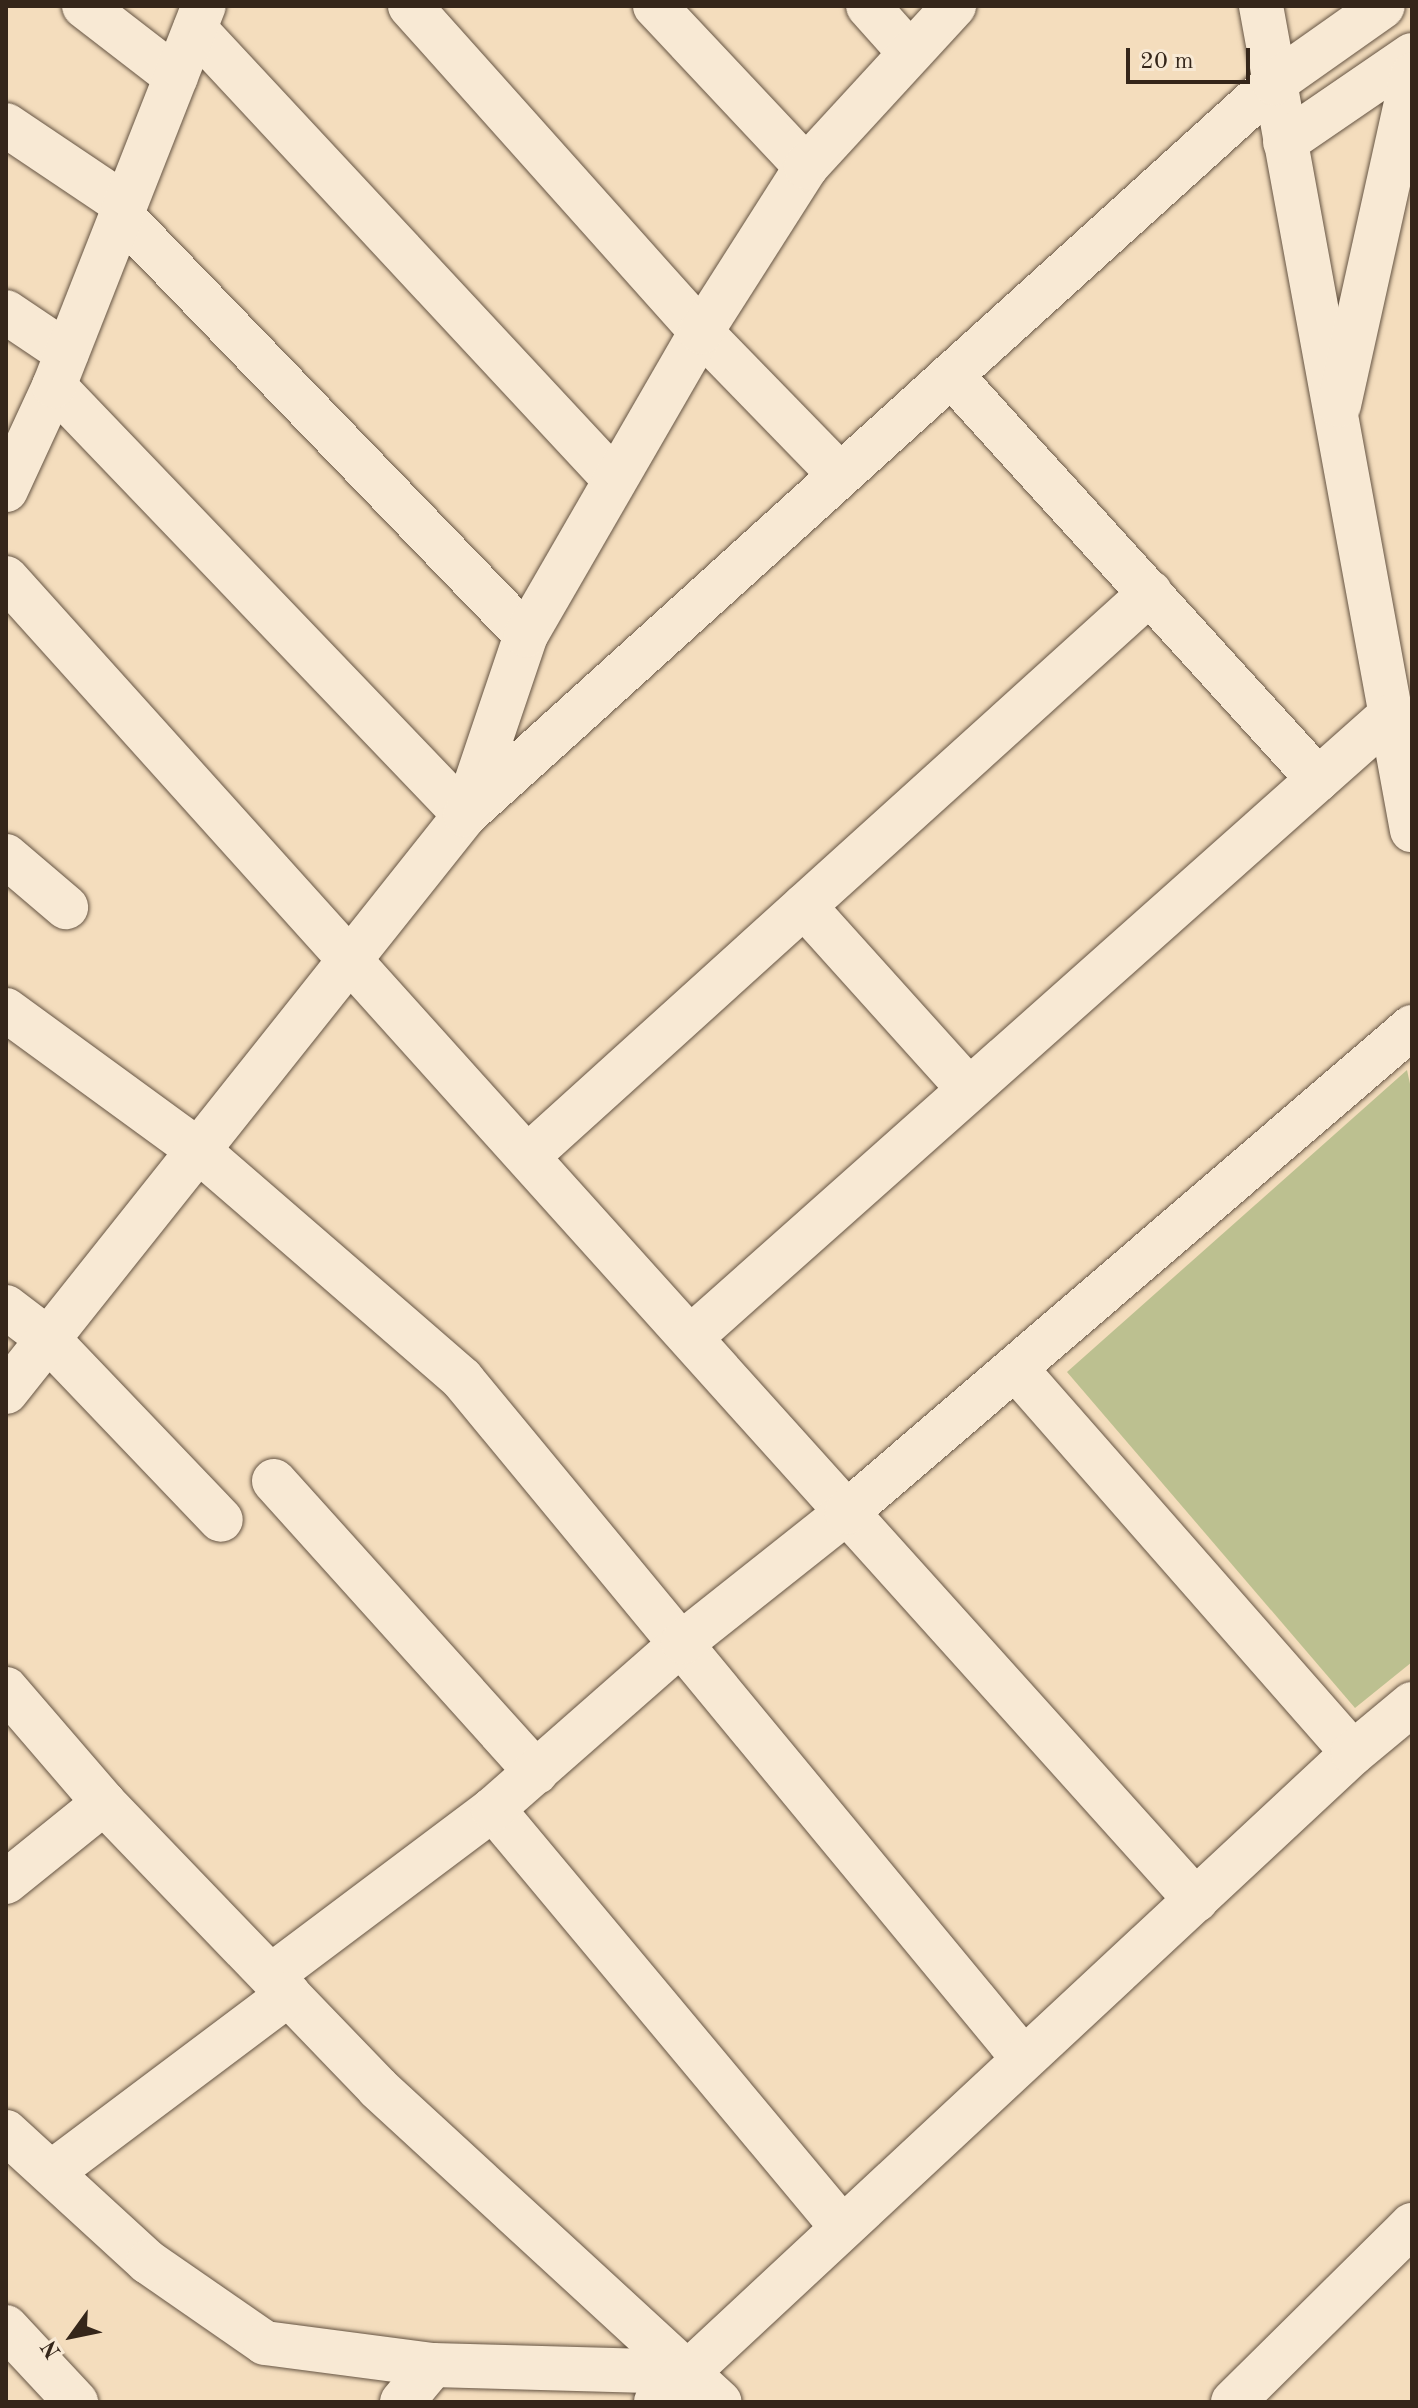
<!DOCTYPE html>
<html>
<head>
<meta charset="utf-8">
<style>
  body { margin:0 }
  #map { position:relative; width:1418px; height:2408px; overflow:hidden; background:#f4ddbd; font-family:"Old Standard TT",serif }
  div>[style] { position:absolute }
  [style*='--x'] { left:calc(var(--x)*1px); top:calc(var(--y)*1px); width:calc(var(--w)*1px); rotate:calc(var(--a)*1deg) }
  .green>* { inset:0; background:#bcc090 }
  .roads { filter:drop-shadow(0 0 2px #655443) drop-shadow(0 0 2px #655443) }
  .minor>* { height:44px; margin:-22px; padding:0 22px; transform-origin:22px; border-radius:22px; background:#f8e9d4 }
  span { translate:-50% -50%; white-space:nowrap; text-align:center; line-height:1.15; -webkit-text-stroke:7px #f8e9d4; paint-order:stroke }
  .frame { position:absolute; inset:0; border:8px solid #35261a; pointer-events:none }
  .north { position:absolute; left:32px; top:2296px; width:80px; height:80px; -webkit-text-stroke:6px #f8e9d4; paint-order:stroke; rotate:237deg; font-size:22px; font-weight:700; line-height:32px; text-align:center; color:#35261a }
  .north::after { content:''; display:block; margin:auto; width:28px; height:36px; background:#35261a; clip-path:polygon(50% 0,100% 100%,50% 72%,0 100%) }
  .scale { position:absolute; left:1126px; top:48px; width:124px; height:36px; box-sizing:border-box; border:4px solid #35261a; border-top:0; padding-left:10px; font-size:24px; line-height:28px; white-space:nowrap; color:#35261a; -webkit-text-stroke:6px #f8e9d4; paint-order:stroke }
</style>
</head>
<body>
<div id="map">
  <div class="green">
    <div style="clip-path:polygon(1407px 1070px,1412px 1093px,1412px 1662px,1355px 1708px,1067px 1372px)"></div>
  </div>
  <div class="roads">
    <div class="minor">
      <div style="--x:84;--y:6;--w:116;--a:37.7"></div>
      <div style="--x:410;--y:6;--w:437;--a:48.2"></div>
      <div style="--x:701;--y:332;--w:199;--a:45.8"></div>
      <div style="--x:655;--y:6;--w:221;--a:46.8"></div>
      <div style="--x:868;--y:6;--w:63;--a:48.2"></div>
      <div style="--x:1261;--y:6;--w:838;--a:79.62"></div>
      <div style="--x:195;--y:29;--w:613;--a:47.05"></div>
      <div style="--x:6;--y:125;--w:143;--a:33.9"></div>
      <div style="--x:1285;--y:142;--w:154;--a:-34.4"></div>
      <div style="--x:121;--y:215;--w:583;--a:46.04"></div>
      <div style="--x:6;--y:312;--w:73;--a:33.9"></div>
      <div style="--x:951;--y:375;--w:546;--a:47.75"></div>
      <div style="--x:54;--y:386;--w:594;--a:46.23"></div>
      <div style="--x:465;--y:815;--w:190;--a:-71.3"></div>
      <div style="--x:526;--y:635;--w:350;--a:-60"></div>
      <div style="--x:701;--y:332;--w:196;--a:-57.5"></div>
      <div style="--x:806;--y:167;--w:219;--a:-47.4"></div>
      <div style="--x:1339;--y:405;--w:338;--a:-77.5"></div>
      <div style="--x:6;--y:490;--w:115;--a:-65.2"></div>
      <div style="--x:54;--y:386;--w:409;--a:-68.5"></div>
      <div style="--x:6;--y:578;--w:1779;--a:48.01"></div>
      <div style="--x:6;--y:856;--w:79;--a:40.4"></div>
      <div style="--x:804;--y:906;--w:246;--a:48"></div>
      <div style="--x:6;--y:1010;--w:238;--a:36.1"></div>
      <div style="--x:198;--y:1150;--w:349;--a:40.9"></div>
      <div style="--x:462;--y:1379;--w:881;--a:50.44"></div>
      <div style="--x:529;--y:1155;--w:838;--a:-42.14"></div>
      <div style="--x:6;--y:1307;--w:53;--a:37.3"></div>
      <div style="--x:48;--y:1339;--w:250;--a:46.3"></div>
      <div style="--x:691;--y:1337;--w:933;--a:-41.65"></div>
      <div style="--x:1015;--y:1368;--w:512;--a:48.72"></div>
      <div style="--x:6;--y:1392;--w:737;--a:-51.5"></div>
      <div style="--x:465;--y:815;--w:1091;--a:-42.14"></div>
      <div style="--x:1274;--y:83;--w:133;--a:-35.2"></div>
      <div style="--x:274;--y:1481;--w:392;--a:48"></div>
      <div style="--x:6;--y:1689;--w:150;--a:49.3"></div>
      <div style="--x:104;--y:1803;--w:395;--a:46.1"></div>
      <div style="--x:378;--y:2088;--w:464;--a:42.6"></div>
      <div style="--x:493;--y:1809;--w:543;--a:50.15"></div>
      <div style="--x:6;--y:1882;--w:126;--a:-38.9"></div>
      <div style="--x:272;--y:1975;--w:276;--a:-36.9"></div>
      <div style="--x:493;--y:1809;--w:253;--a:-41.3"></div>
      <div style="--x:683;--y:1642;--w:209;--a:-38.4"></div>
      <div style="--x:847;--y:1512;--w:745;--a:-40.64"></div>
      <div style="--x:6;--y:2132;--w:193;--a:42.5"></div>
      <div style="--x:148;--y:2262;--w:142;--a:34.7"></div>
      <div style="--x:265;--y:2343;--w:169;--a:7.5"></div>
      <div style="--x:433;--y:2365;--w:252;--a:1.6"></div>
      <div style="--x:52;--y:2172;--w:296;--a:-36.9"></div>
      <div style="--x:6;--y:2327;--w:103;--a:47"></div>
      <div style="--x:402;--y:2402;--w:48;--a:-50"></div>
      <div style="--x:656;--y:2402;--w:952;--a:-42.96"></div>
      <div style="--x:1353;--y:1753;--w:77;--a:-39.7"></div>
      <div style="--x:1233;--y:2402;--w:252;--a:-44.7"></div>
    </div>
  </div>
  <div class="frame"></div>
  <div class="north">N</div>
  <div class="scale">20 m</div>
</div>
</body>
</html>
